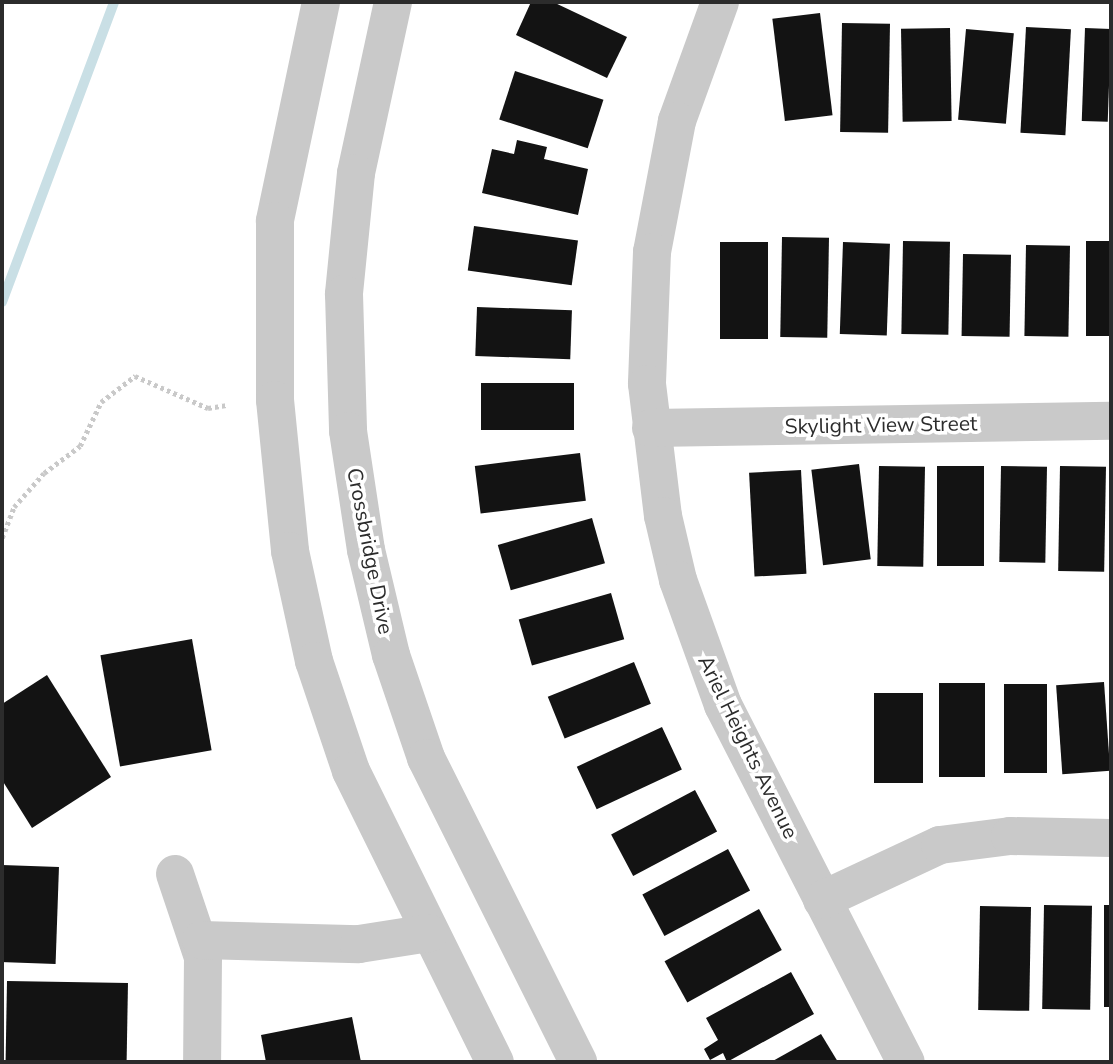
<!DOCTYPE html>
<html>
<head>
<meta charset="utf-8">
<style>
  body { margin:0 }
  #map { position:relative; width:1113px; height:1064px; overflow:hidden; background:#fff; font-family:"Nunito Sans",sans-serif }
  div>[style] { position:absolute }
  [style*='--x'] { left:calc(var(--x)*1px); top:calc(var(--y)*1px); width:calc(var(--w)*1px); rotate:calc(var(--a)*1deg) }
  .stream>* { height:10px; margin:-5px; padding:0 5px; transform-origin:5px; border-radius:5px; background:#c9dfe5 }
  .building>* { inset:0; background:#131313; transform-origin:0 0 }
  .path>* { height:4.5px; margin-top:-2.25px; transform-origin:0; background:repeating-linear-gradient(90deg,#c9c9c9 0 3.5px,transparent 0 7px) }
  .minor>* { height:38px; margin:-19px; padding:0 19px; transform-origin:19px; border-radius:19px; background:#c9c9c9 }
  span { translate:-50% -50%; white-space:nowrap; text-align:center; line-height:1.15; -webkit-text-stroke:7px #fff; paint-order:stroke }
  .street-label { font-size:21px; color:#2c2c2c }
  .frame { position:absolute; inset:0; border:4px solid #2c2c2c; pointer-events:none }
</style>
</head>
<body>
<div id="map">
  <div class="stream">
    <div style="--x:2;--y:302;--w:320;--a:-69.5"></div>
  </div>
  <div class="building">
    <div style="clip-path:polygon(531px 2px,553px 2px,627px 37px,607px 78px,516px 35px)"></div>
    <div style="left:820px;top:13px;width:103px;height:48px;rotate:83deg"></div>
    <div style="left:842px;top:23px;width:48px;height:109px;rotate:1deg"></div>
    <div style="left:1026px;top:27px;width:45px;height:106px;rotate:3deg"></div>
    <div style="left:950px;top:28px;width:93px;height:49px;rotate:89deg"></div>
    <div style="left:1085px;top:28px;width:26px;height:93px;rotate:2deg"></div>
    <div style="left:966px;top:29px;width:48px;height:91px;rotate:5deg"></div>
    <div style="left:515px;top:71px;width:93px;height:51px;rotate:18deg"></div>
    <div style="clip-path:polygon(517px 140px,547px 147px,544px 159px,588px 169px,578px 215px,482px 193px,492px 149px,514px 154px)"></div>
    <div style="left:474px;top:226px;width:105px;height:45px;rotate:8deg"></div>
    <div style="left:782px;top:237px;width:47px;height:100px;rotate:1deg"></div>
    <div style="left:903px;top:241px;width:47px;height:93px;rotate:1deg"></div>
    <div style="left:1086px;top:241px;width:25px;height:95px"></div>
    <div style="left:720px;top:242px;width:48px;height:97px"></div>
    <div style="left:843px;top:242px;width:47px;height:92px;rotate:2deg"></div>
    <div style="left:1026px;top:245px;width:44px;height:91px;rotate:1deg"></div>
    <div style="left:963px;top:254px;width:48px;height:82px;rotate:1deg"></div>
    <div style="left:477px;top:307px;width:95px;height:49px;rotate:2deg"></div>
    <div style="left:574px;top:383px;width:47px;height:93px;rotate:90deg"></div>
    <div style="left:580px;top:453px;width:48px;height:106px;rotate:83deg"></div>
    <div style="left:859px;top:464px;width:96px;height:48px;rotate:83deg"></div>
    <div style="left:879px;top:466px;width:46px;height:100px;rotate:1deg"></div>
    <div style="left:937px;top:466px;width:47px;height:100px"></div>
    <div style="left:1001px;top:466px;width:46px;height:96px;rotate:1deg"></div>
    <div style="left:1060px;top:466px;width:46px;height:105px;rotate:1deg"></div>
    <div style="left:801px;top:470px;width:104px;height:52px;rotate:87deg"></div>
    <div style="left:592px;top:518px;width:47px;height:98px;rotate:74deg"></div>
    <div style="left:611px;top:593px;width:48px;height:96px;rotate:74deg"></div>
    <div style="left:192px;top:639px;width:113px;height:93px;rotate:80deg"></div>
    <div style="left:634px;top:662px;width:45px;height:93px;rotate:68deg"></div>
    <div style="clip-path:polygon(47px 675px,111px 777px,32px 828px,2px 780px,2px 704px)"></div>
    <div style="left:1104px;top:682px;width:89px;height:48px;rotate:86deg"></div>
    <div style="left:939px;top:683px;width:46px;height:94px"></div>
    <div style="left:1004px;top:684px;width:43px;height:89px"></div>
    <div style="left:874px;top:693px;width:49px;height:90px"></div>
    <div style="left:662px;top:727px;width:47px;height:94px;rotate:65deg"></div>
    <div style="left:695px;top:790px;width:47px;height:95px;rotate:62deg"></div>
    <div style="left:728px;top:849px;width:47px;height:97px;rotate:62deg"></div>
    <div style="left:2px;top:865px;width:57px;height:97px;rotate:2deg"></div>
    <div style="left:1044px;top:905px;width:48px;height:104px;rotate:1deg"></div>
    <div style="left:1104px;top:905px;width:7px;height:102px"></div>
    <div style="left:980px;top:906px;width:51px;height:104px;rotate:1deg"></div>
    <div style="left:759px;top:909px;width:47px;height:108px;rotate:61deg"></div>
    <div style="clip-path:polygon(791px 972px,814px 1014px,727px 1062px,723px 1053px,710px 1060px,704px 1049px,718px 1040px,706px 1018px)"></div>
    <div style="left:7px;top:981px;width:121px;height:81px;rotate:1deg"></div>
    <div style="clip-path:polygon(352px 1017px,361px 1062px,266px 1062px,261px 1035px)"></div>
    <div style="clip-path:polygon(821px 1034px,838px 1062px,771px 1062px)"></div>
  </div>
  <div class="path">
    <div style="--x:2;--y:538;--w:33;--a:-69"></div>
    <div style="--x:14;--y:507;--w:45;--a:-48.6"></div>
    <div style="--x:44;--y:473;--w:45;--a:-36.9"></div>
    <div style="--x:80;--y:446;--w:49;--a:-64.5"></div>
    <div style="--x:101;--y:402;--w:43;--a:-37.4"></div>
    <div style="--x:135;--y:376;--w:80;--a:23.7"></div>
    <div style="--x:208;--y:408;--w:20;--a:-9"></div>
  </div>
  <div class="minor">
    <div style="--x:321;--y:2;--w:224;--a:101.9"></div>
    <div style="--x:275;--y:221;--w:179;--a:90"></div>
    <div style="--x:275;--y:400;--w:152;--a:84.3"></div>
    <div style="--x:290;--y:551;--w:113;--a:77.7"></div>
    <div style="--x:314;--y:661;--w:116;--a:71.4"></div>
    <div style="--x:351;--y:771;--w:325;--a:63.7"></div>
    <div style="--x:393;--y:2;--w:175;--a:102.2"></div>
    <div style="--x:356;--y:173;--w:122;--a:95.7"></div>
    <div style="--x:344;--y:294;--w:137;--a:88.3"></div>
    <div style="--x:348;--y:431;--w:120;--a:81.4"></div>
    <div style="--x:366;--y:550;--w:108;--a:76.6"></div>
    <div style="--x:391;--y:655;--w:109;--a:71.2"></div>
    <div style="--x:426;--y:758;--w:340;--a:63.4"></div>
    <div style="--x:720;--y:2;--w:127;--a:109.9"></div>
    <div style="--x:677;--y:121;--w:133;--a:100.8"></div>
    <div style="--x:652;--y:252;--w:132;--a:92.2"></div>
    <div style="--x:647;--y:384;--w:133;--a:83.1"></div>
    <div style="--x:663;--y:516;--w:66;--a:76.8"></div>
    <div style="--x:678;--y:580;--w:133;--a:70.2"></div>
    <div style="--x:723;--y:705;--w:401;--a:62.9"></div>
    <div style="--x:651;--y:428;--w:460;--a:-0.9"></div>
    <div style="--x:175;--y:874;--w:88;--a:71.4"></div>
    <div style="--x:203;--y:957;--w:105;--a:90.5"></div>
    <div style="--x:822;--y:900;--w:130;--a:-25"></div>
    <div style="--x:940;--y:845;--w:71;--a:-7.3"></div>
    <div style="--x:1010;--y:836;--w:101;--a:1.1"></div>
    <div style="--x:201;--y:940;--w:158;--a:1.5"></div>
    <div style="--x:359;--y:944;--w:71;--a:-8.9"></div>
  </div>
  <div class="street-label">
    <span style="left:881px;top:425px;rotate:-1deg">Skylight View Street</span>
    <span style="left:370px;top:551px;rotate:79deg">Crossbridge Drive</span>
    <span style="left:748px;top:747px;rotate:64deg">Ariel Heights Avenue</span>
  </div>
  <div class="frame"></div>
</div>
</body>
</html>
